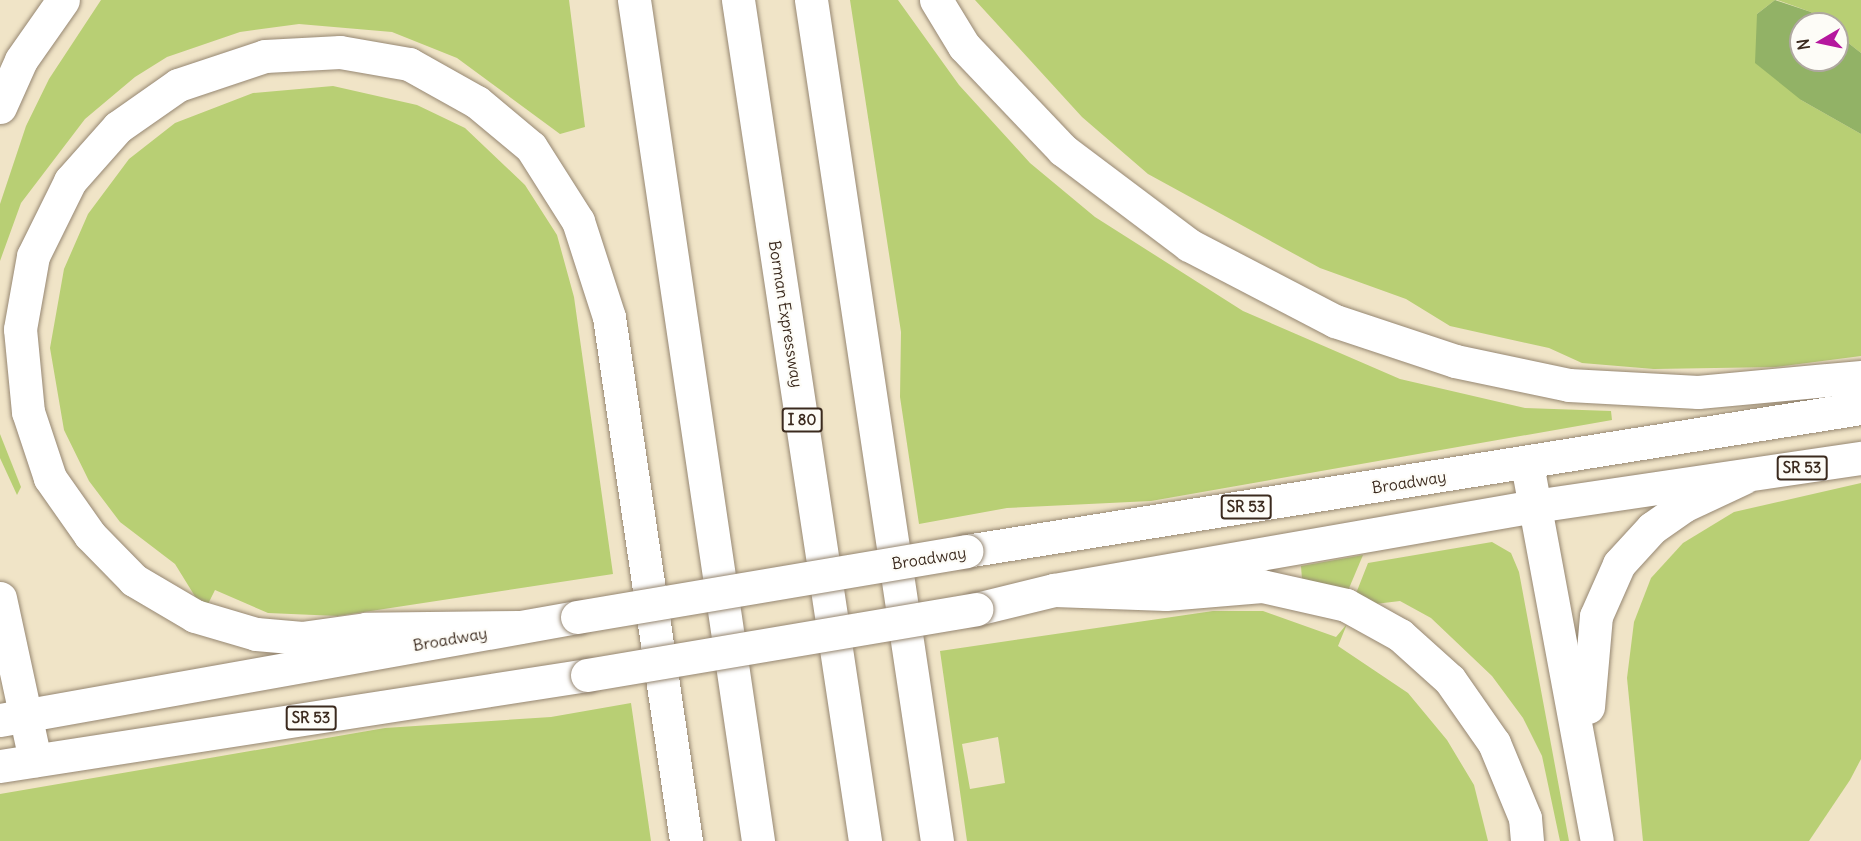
<!DOCTYPE html>
<html>
<head>
<meta charset="utf-8">
<style>
  body { margin:0 }
  #map { position:relative; width:1861px; height:841px; overflow:hidden; background:#f0e4c7; font-family:Delius,sans-serif }
  div>[style] { position:absolute }
  [style*='--x'] { left:calc(var(--x)*1px); top:calc(var(--y)*1px); width:calc(var(--w)*1px); rotate:calc(var(--a)*1deg) }
  .green>* { inset:0; background:#b8cf74 }
  .forest>* { inset:0; background:#92b266 }
  .roads { filter:drop-shadow(0 0 2px #968772) drop-shadow(0 0 2px #968772) }
  .primary>* { height:33px; margin:-16.5px; padding:0 16.5px; transform-origin:16.5px; border-radius:16.5px; background:#fff }
  .motorway>* { height:33px; margin:-16.5px; padding:0 16.5px; transform-origin:16.5px; border-radius:16.5px; background:#fff }
  .bridges { filter:drop-shadow(0 0 2px #968772) drop-shadow(0 0 2px #968772) }
  .primary-bridge>* { height:33px; margin:-16.5px; padding:0 16.5px; transform-origin:16.5px; border-radius:16.5px; background:#fff }
  span { translate:-50% -50%; white-space:nowrap; text-align:center; line-height:1.15; -webkit-text-stroke:4.5px #fdfcf7; paint-order:stroke }
  .shield-label span { padding:2px 4px; background:#fdfcf7; border:2px solid; border-radius:4px; -webkit-text-stroke-width:0 }
  .shield-label { font-size:15px; color:#3b2a1e; font-weight:700 }
  .street-label { font-size:16px; color:#3b2a1e }
  .north { position:absolute; left:1789px; top:12px; width:60px; height:60px; box-sizing:border-box; background:#fdfcf7; border:2px solid #afa8a0; border-radius:50%; rotate:261deg; font-size:16px; font-weight:700; line-height:24px; text-align:center; color:#3b2a1e }
  .north::after { content:''; display:block; margin:auto; width:21px; height:27px; background:#b5179e; clip-path:polygon(50% 0,100% 100%,50% 72%,0 100%) }
</style>
</head>
<body>
<div id="map">
  <div class="green">
    <div style="clip-path:polygon(101px 0,569px 0,585px 127px,560px 134px,457px 58px,392px 32px,299px 24px,240px 32px,167px 57px,135px 77px,85px 119px,21px 203px,0 261px,0 204px,26px 126px,49px 79px)"></div>
    <div style="clip-path:polygon(850px 0,898px 0,959px 85px,1030px 163px,1095px 217px,1243px 311px,1400px 379px,1525px 408px,1611px 411px,1612px 420px,1151px 501px,1007px 508px,919px 524px,900px 397px,901px 332px)"></div>
    <div style="clip-path:polygon(975px 0,1775px 0,1757px 14px,1801px 100px,1861px 134px,1861px 356px,1776px 367px,1654px 369px,1582px 363px,1549px 348px,1450px 326px,1406px 299px,1320px 268px,1148px 174px,1082px 117px)"></div>
    <div style="clip-path:polygon(1777px 0,1861px 0,1861px 53px,1837px 34px,1837px 24px,1825px 24px,1811px 12px)"></div>
    <div style="clip-path:polygon(333px 86px,417px 105px,465px 128px,525px 185px,557px 235px,574px 297px,613px 574px,338px 616px,268px 613px,215px 590px,208px 604px,196px 598px,175px 564px,120px 522px,89px 481px,64px 430px,50px 348px,64px 269px,88px 214px,129px 159px,175px 123px,253px 93px)"></div>
    <div style="clip-path:polygon(0 434px,21px 487px,17px 495px,0 458px)"></div>
    <div style="clip-path:polygon(1861px 483px,1861px 759px,1850px 780px,1809px 841px,1643px 841px,1627px 678px,1634px 622px,1651px 578px,1683px 543px,1734px 512px)"></div>
    <div style="clip-path:polygon(1492px 542px,1511px 553px,1519px 572px,1569px 841px,1560px 841px,1542px 756px,1523px 718px,1492px 676px,1431px 618px,1400px 601px,1375px 604px,1355px 596px,1368px 563px)"></div>
    <div style="clip-path:polygon(1363px 555px,1347px 593px,1302px 579px,1301px 566px)"></div>
    <div style="clip-path:polygon(evenodd,1213px 611px,1263px 611px,1336px 637px,1347px 624px,1338px 646px,1408px 693px,1447px 740px,1474px 785px,1488px 841px,967px 841px,940px 651px,1213px 611px,998px 737px,1005px 783px,970px 789px,962px 744px,998px 737px)"></div>
    <div style="clip-path:polygon(631px 703px,651px 841px,0 841px,0 794px,385px 728px,551px 717px)"></div>
  </div>
  <div class="forest">
    <div style="clip-path:polygon(1775px 0,1811px 12px,1825px 24px,1801px 24px,1801px 60px,1837px 60px,1837px 34px,1861px 53px,1861px 134px,1801px 100px,1755px 63px,1757px 14px)"></div>
  </div>
  <div class="roads">
    <div class="primary">
      <div style="--x:966;--y:551;--w:906;--a:-9.08"></div>
      <div style="--x:976;--y:609;--w:80;--a:-13.7"></div>
      <div style="--x:1054;--y:590;--w:488;--a:-9.9"></div>
      <div style="--x:1535;--y:506;--w:330;--a:-8.4"></div>
      <div style="--x:0;--y:720;--w:586;--a:-10.12"></div>
      <div style="--x:0;--y:766;--w:594;--a:-8.81"></div>
    </div>
    <div class="motorway">
      <div style="--x:634;--y:0;--w:850;--a:81.61"></div>
      <div style="--x:738;--y:0;--w:851;--a:81.41"></div>
      <div style="--x:811;--y:0;--w:850;--a:81.48"></div>
      <div style="--x:936;--y:0;--w:54;--a:58.7"></div>
      <div style="--x:964;--y:46;--w:144;--a:46.4"></div>
      <div style="--x:1063;--y:150;--w:158;--a:37"></div>
      <div style="--x:1189;--y:245;--w:165;--a:27.5"></div>
      <div style="--x:1335;--y:321;--w:126;--a:18.4"></div>
      <div style="--x:1455;--y:361;--w:116;--a:11.9"></div>
      <div style="--x:1569;--y:385;--w:129;--a:3.1"></div>
      <div style="--x:1698;--y:392;--w:164;--a:-5.3"></div>
      <div style="--x:0;--y:107;--w:51;--a:-65.9"></div>
      <div style="--x:21;--y:60;--w:73;--a:-55"></div>
      <div style="--x:1527;--y:464;--w:383;--a:79.5"></div>
      <div style="--x:1054;--y:590;--w:112;--a:2"></div>
      <div style="--x:1166;--y:594;--w:96;--a:-4.8"></div>
      <div style="--x:1262;--y:586;--w:86;--a:12.7"></div>
      <div style="--x:1346;--y:605;--w:62;--a:29.1"></div>
      <div style="--x:1400;--y:635;--w:67;--a:42"></div>
      <div style="--x:1450;--y:680;--w:77;--a:55.1"></div>
      <div style="--x:1494;--y:743;--w:81;--a:67.5"></div>
      <div style="--x:1525;--y:818;--w:23;--a:85"></div>
      <div style="--x:0;--y:598;--w:166;--a:77.8"></div>
      <div style="--x:519;--y:627;--w:153;--a:179.3"></div>
      <div style="--x:366;--y:629;--w:65;--a:172"></div>
      <div style="--x:302;--y:638;--w:46;--a:-175"></div>
      <div style="--x:256;--y:634;--w:64;--a:-163.6"></div>
      <div style="--x:195;--y:616;--w:71;--a:-149.5"></div>
      <div style="--x:134;--y:580;--w:63;--a:-134.4"></div>
      <div style="--x:90;--y:535;--w:70;--a:-125.1"></div>
      <div style="--x:50;--y:478;--w:70;--a:-108.4"></div>
      <div style="--x:28;--y:412;--w:83;--a:-95.5"></div>
      <div style="--x:20;--y:329;--w:74;--a:-79.9"></div>
      <div style="--x:33;--y:256;--w:84;--a:-63.7"></div>
      <div style="--x:70;--y:181;--w:72;--a:-48.4"></div>
      <div style="--x:118;--y:127;--w:73;--a:-35"></div>
      <div style="--x:178;--y:85;--w:92;--a:-18.4"></div>
      <div style="--x:265;--y:56;--w:75;--a:-3.1"></div>
      <div style="--x:340;--y:52;--w:70;--a:9.9"></div>
      <div style="--x:409;--y:64;--w:78;--a:29.2"></div>
      <div style="--x:477;--y:102;--w:70;--a:39.8"></div>
      <div style="--x:531;--y:147;--w:88;--a:57.6"></div>
      <div style="--x:578;--y:221;--w:101;--a:72.1"></div>
      <div style="--x:609;--y:317;--w:530;--a:81.64"></div>
      <div style="--x:1588;--y:707;--w:91;--a:-85"></div>
      <div style="--x:1596;--y:616;--w:57;--a:-66.1"></div>
      <div style="--x:1619;--y:564;--w:49;--a:-47.5"></div>
      <div style="--x:1652;--y:528;--w:38;--a:-35"></div>
      <div style="--x:1683;--y:506;--w:66;--a:-25"></div>
    </div>
  </div>
  <div class="bridges">
    <div class="primary-bridge">
      <div style="--x:577;--y:617;--w:395;--a:-9.6"></div>
      <div style="--x:587;--y:675;--w:395;--a:-9.6"></div>
    </div>
  </div>
  <div class="shield-label">
    <span style="left:802px;top:420px">I 80</span>
    <span style="left:1802px;top:468px">SR 53</span>
    <span style="left:1246px;top:507px">SR 53</span>
    <span style="left:311px;top:718px">SR 53</span>
  </div>
  <div class="street-label">
    <span style="left:786px;top:314px;rotate:81deg">Borman Expressway</span>
    <span style="left:1409px;top:482px;rotate:-9deg">Broadway</span>
    <span style="left:929px;top:558px;rotate:-9deg">Broadway</span>
    <span style="left:450px;top:639px;rotate:-10deg">Broadway</span>
  </div>
  <div class="north">N</div>
</div>
</body>
</html>
